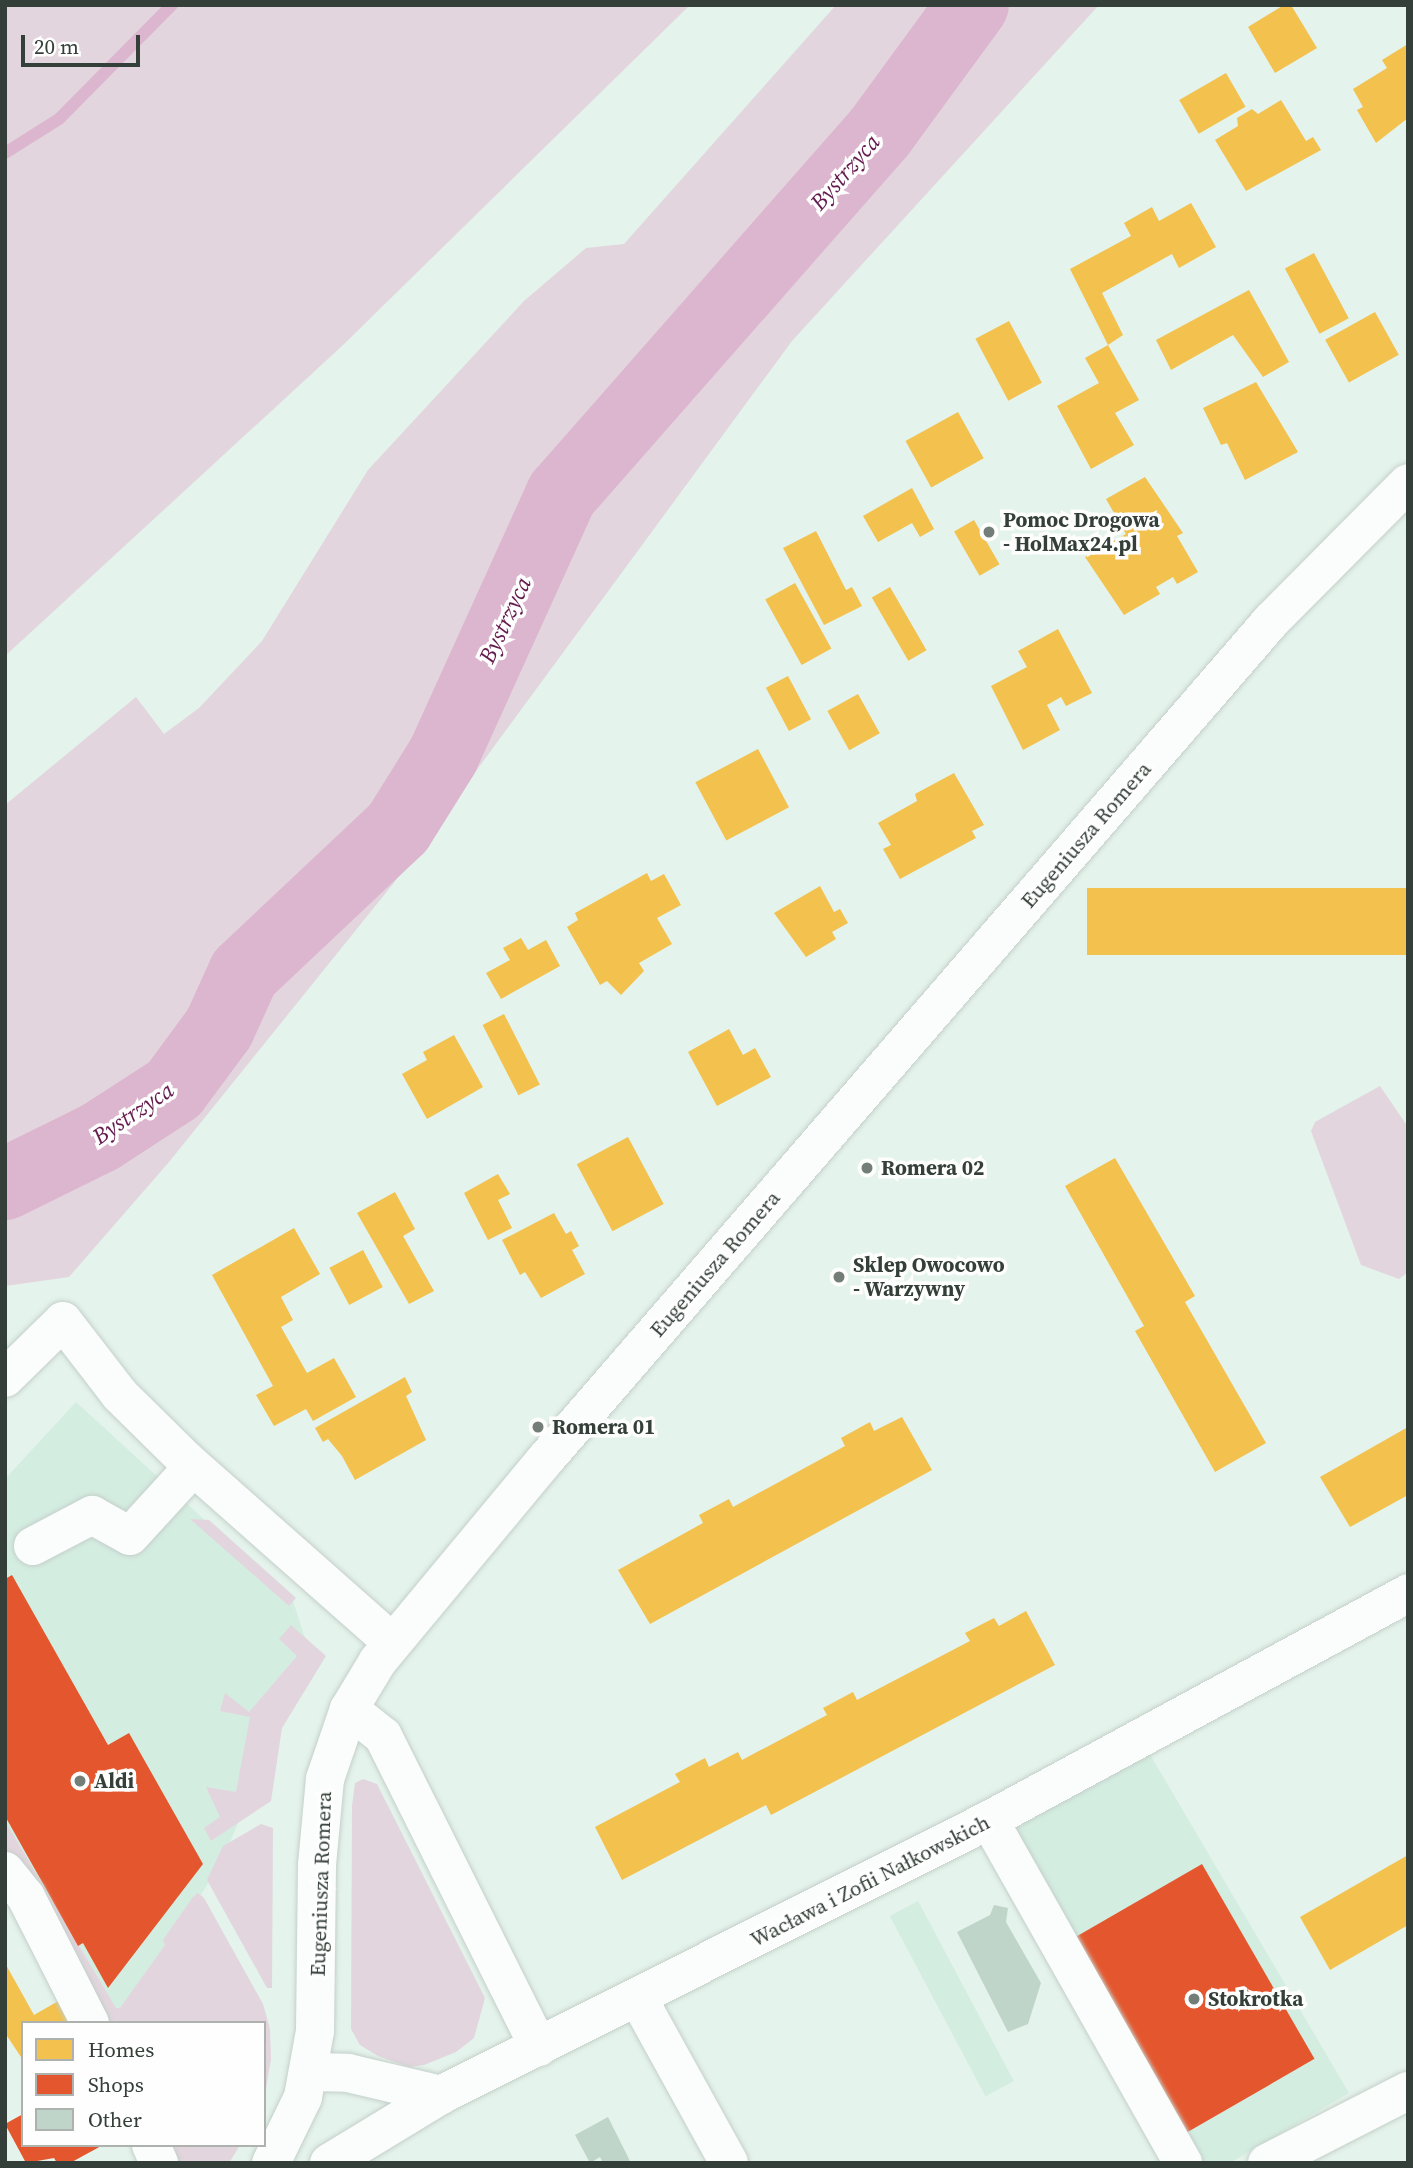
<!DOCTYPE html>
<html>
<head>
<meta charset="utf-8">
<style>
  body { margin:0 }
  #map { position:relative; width:1413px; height:2168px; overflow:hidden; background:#e4f3eb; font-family:"Source Serif 4",serif }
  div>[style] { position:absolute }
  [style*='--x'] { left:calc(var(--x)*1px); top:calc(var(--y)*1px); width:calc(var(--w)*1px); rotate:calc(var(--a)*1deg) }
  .built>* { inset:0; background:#d4ede1; transform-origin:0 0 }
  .green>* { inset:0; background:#e3d5de }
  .homes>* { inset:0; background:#f2c14e; transform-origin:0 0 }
  .shops>* { inset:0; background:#e4572e; transform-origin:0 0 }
  .stream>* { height:12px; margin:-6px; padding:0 6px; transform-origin:6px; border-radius:6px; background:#dcb5ce }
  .river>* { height:72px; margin:-36px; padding:0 36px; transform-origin:36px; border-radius:36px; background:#dcb5ce }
  .building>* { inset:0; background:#c0d5ca }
  .roads { filter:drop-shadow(0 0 2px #c4d0ca) drop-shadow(0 0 2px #c4d0ca) }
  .minor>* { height:38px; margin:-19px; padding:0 19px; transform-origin:19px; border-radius:19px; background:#fbfdfc }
  .dots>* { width:19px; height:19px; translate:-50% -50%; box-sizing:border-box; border:4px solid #fefefe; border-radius:50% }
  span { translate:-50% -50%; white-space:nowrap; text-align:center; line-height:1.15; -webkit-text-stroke:7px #fefefe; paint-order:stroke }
  .poi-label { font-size:21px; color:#343f39; font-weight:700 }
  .left { translate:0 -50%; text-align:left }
  .street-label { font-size:21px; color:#343f39 }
  .water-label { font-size:23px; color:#641c4e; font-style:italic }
  .frame { position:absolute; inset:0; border:7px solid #343f39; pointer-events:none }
  .legend { position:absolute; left:21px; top:2021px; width:245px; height:126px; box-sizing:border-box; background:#fefefe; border:2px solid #adb2af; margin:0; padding:9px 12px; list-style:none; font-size:21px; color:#343f39 }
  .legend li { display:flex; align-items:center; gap:14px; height:35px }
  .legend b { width:35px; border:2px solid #adb2af }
  .scale { position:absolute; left:21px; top:35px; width:119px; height:32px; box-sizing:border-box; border:4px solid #343f39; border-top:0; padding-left:9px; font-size:21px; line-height:24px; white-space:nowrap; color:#343f39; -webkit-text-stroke:5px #fefefe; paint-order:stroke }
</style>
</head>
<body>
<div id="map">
  <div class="built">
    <div style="clip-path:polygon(76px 1402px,293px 1601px,310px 1654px,222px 1861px,120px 2023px,5px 1829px,5px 1479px)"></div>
    <div style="clip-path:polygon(1145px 1746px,1349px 2093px,1230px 2163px,1198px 2163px,1003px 1830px)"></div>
    <div style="left:918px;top:1901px;width:204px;height:32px;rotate:62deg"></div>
  </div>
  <div class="green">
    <div style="clip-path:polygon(5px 5px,690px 5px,342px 346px,5px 656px)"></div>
    <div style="clip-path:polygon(836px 5px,1099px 5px,792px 341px,393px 884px,169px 1162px,69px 1277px,5px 1286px,5px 805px,136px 697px,164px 734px,199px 708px,262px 641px,368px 470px,524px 301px,586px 248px,624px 244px)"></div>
    <div style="clip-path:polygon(1380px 1086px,1408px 1127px,1408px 1272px,1399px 1279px,1361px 1265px,1311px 1131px,1315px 1122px)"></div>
    <div style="clip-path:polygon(190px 1519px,209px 1520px,296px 1598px,289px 1606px)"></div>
    <div style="clip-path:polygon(291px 1625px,326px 1656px,282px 1728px,271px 1801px,211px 1841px,204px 1828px,220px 1817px,206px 1787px,236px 1792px,250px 1717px,220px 1711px,225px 1693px,249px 1712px,297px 1656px,279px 1639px)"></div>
    <div style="clip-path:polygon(363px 1779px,377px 1784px,485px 1998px,474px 2038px,456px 2052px,424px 2065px,409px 2067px,378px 2056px,360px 2045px,351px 2029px,352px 1806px,355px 1783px)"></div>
    <div style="clip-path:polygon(5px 1821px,116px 2008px,120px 2008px,165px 1945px,163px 1940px,193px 1897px,198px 1893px,204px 1898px,263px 2004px,270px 2029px,271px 2059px,264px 2101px,264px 2023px,97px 2023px,5px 1857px)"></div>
    <div style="clip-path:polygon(261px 1824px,273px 1828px,272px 1988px,267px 1988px,207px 1880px,223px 1846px)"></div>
    <div style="clip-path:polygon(165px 2145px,240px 2145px,229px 2163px,175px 2163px)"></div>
  </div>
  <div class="homes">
    <div style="clip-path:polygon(1284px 5px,1291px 5px,1317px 48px,1275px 73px,1248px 27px)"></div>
    <div style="clip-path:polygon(1408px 44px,1408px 118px,1376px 143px,1357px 110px,1363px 107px,1353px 89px,1387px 68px,1382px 60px)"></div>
    <div style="left:1226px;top:73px;width:39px;height:54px;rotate:60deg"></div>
    <div style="clip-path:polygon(1281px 100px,1306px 141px,1313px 137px,1321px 150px,1246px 191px,1215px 140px,1238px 126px,1237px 118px,1252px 109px,1258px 114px)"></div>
    <div style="clip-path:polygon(1191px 203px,1216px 247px,1179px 268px,1172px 254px,1102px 293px,1123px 335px,1108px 345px,1070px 269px,1131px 236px,1124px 223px,1152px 207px,1159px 221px)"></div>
    <div style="left:1314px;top:253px;width:74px;height:33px;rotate:62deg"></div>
    <div style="clip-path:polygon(1249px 290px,1289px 362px,1263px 377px,1233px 335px,1171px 370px,1156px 340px)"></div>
    <div style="left:1375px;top:312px;width:49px;height:57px;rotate:61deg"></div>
    <div style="left:1009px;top:321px;width:70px;height:38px;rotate:62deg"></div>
    <div style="clip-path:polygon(1108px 345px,1139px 400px,1115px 413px,1134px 445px,1091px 469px,1057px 406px,1099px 383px,1085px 358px)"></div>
    <div style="clip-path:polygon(1256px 382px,1298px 452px,1245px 480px,1227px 443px,1221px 445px,1203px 408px)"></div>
    <div style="left:958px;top:412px;width:53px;height:60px;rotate:61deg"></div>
    <div style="clip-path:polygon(1145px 477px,1183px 533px,1177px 536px,1198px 572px,1177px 584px,1173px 577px,1156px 587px,1160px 594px,1124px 615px,1085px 557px,1126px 534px,1106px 499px)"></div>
    <div style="clip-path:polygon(912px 488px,934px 529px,920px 537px,912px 523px,878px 542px,863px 516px)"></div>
    <div style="left:974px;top:520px;width:51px;height:23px;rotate:60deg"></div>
    <div style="clip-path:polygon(816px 531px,846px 590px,852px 587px,862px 606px,824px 625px,783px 548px)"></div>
    <div style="left:795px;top:583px;width:75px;height:34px;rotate:61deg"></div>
    <div style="left:890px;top:587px;width:73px;height:21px;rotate:60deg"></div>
    <div style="clip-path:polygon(1058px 629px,1092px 693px,1066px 706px,1061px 697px,1047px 705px,1060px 730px,1023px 750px,991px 686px,1027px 667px,1018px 651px)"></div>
    <div style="left:788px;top:676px;width:49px;height:25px;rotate:62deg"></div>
    <div style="left:858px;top:694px;width:45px;height:35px;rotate:61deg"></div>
    <div style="left:758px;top:749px;width:66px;height:71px;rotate:62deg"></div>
    <div style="clip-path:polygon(954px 773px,984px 825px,972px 831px,976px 838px,900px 879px,883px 849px,891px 845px,878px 823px,917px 801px,915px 794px)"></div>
    <div style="clip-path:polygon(647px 873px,651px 881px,664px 874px,681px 905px,657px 918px,672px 944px,639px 963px,644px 971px,621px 995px,607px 981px,600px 985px,567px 927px,578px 920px,575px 913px)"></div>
    <div style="clip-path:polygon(820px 886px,834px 912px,840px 909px,848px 923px,832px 932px,836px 939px,806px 957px,774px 913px)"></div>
    <div style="left:1408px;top:888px;width:67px;height:321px;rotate:90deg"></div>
    <div style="clip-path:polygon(521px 938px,528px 950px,546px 940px,560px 966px,501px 999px,486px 973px,510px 960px,503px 948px)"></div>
    <div style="left:504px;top:1014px;width:79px;height:24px;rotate:63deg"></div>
    <div style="clip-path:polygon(729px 1029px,743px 1055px,755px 1048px,771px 1077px,717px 1106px,688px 1052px)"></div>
    <div style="clip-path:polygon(454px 1035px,483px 1087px,427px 1119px,402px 1074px,427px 1060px,423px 1052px)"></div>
    <div style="left:628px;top:1137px;width:76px;height:58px;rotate:62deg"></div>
    <div style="clip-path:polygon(1115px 1158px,1195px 1296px,1185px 1302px,1266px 1443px,1215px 1472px,1135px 1331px,1144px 1326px,1065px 1186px)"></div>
    <div style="clip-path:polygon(498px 1174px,510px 1194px,498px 1200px,512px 1228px,488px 1240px,464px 1193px)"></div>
    <div style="clip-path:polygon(395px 1192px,415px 1229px,403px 1236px,434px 1291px,409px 1304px,357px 1213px)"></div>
    <div style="clip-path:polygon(554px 1213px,566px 1234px,571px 1231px,579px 1246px,572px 1250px,585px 1274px,541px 1298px,525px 1272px,520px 1275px,502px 1240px)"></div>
    <div style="clip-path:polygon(294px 1228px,320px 1274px,281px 1297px,293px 1320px,281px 1327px,307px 1373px,334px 1358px,356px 1397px,313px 1421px,306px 1409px,274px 1426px,256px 1395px,273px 1386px,212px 1275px)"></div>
    <div style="left:363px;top:1250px;width:42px;height:38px;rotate:62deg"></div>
    <div style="clip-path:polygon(405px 1377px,412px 1392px,406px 1396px,426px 1440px,355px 1480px,342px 1456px,328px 1439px,323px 1442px,315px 1428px)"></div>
    <div style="clip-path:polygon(902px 1417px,932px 1470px,650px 1624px,618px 1570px,703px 1523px,699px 1515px,729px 1499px,733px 1507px,845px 1446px,841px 1438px,870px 1422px,874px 1431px)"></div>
    <div style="clip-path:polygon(1408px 1427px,1408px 1495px,1350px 1527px,1320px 1477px)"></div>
    <div style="clip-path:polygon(1026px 1611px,1055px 1665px,771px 1815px,766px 1805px,622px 1880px,595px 1827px,680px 1782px,675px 1774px,705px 1758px,709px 1767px,738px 1752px,742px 1760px,827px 1715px,823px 1708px,853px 1692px,857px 1700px,970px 1641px,965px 1633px,994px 1618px,999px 1626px)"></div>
    <div style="clip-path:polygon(1408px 1855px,1408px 1925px,1330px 1970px,1300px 1917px)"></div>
    <div style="clip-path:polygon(5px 1963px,34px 2015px,60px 2000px,71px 2018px,68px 2023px,23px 2023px,23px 2060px,5px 2033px)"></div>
  </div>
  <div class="shops">
    <div style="clip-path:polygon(12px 1575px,108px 1745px,129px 1733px,203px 1864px,108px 1988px,83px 1943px,78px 1946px,5px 1816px,5px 1579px)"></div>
    <div style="left:1202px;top:1864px;width:225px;height:151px;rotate:60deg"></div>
    <div style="clip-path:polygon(23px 2114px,23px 2145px,103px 2145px,70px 2163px,57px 2163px,54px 2158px,26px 2163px,5px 2124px)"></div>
  </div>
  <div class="stream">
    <div style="--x:5;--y:153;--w:64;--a:-32.2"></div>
    <div style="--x:59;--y:119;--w:161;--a:-45.3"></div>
  </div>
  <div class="river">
    <div style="--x:5;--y:1184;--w:106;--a:-26.3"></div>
    <div style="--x:100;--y:1137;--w:88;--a:-33"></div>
    <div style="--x:174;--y:1089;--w:76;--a:-53.6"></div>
    <div style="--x:219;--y:1028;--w:60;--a:-65.6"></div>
    <div style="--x:244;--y:973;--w:212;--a:-43.3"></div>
    <div style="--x:398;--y:828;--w:85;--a:-58"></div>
    <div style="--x:443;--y:756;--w:288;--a:-65.6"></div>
    <div style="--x:562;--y:494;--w:482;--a:-48.7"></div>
    <div style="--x:880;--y:132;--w:157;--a:-53.8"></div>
  </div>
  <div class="building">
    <div style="clip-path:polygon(994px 1905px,1008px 1908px,1006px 1922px,1041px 1983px,1028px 2024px,1008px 2032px,957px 1932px,990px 1915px)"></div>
    <div style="clip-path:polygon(608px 2117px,631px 2163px,603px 2163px,600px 2157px,590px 2163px,575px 2135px)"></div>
  </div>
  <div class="roads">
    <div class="minor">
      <div style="--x:5;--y:1378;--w:81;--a:-44.5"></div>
      <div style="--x:63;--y:1321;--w:93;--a:52.4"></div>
      <div style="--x:120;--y:1395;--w:93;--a:44.6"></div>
      <div style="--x:186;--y:1460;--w:275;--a:41.5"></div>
      <div style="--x:33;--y:1546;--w:67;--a:-27.7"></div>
      <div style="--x:92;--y:1515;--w:43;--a:28.9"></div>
      <div style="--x:130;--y:1536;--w:93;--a:-47.6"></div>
      <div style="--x:349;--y:1709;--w:43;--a:38.5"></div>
      <div style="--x:383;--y:1736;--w:348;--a:63.4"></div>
      <div style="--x:989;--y:1820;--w:394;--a:60.5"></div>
      <div style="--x:5;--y:1871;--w:33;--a:51"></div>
      <div style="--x:26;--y:1897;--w:141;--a:63.1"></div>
      <div style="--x:638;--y:1998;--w:188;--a:61.1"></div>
      <div style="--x:309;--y:2072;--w:39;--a:1"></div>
      <div style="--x:348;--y:2073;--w:96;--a:13.3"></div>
      <div style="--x:151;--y:2145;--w:20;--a:66"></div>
      <div style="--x:271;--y:2163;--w:73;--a:-64.1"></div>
      <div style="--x:303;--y:2097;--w:67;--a:-79.7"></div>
      <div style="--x:315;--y:2031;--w:166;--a:-89.3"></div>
      <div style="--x:317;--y:1865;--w:86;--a:-84.7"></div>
      <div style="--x:325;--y:1779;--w:74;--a:-71.1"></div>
      <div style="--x:349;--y:1709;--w:56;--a:-58.9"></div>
      <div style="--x:378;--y:1661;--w:261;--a:-50.3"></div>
      <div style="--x:545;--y:1460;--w:1110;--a:-49.13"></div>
      <div style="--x:1271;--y:621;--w:194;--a:-45.2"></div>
      <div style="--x:329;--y:2163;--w:131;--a:-31.3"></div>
      <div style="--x:441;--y:2095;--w:613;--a:-26.65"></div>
      <div style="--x:989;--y:1820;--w:477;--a:-28.4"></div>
      <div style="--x:1267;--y:2163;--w:158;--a:-27.1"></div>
    </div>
  </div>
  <div class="dots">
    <div style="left:989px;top:532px;background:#727e77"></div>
    <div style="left:867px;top:1168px;background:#727e77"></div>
    <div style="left:839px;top:1277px;background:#727e77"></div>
    <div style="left:538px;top:1427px;background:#727e77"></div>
    <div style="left:80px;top:1781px;background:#727e77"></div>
    <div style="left:1194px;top:1999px;background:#727e77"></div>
  </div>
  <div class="poi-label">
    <span class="left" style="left:1003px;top:532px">Pomoc Drogowa<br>- HolMax24.pl</span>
    <span class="left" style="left:881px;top:1168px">Romera 02</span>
    <span class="left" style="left:853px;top:1277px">Sklep Owocowo<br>- Warzywny</span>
    <span class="left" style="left:552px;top:1427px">Romera 01</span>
    <span class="left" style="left:94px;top:1781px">Aldi</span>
    <span class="left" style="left:1208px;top:1999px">Stokrotka</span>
  </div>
  <div class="street-label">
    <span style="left:1086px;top:835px;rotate:-49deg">Eugeniusza Romera</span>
    <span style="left:715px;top:1264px;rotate:-49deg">Eugeniusza Romera</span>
    <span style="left:870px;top:1881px;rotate:-27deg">Wacława i Zofii Nałkowskich</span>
    <span style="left:321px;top:1884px;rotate:-88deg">Eugeniusza Romera</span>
  </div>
  <div class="water-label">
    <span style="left:845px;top:172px;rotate:-49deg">Bystrzyca</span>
    <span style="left:505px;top:620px;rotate:-65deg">Bystrzyca</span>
    <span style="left:133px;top:1113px;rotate:-34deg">Bystrzyca</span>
  </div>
  <div class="frame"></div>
  <ul class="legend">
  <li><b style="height:19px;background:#f2c14e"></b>Homes</li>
  <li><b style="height:19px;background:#e4572e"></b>Shops</li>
  <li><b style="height:19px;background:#c0d5ca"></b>Other</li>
  </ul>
  <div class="scale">20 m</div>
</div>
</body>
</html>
